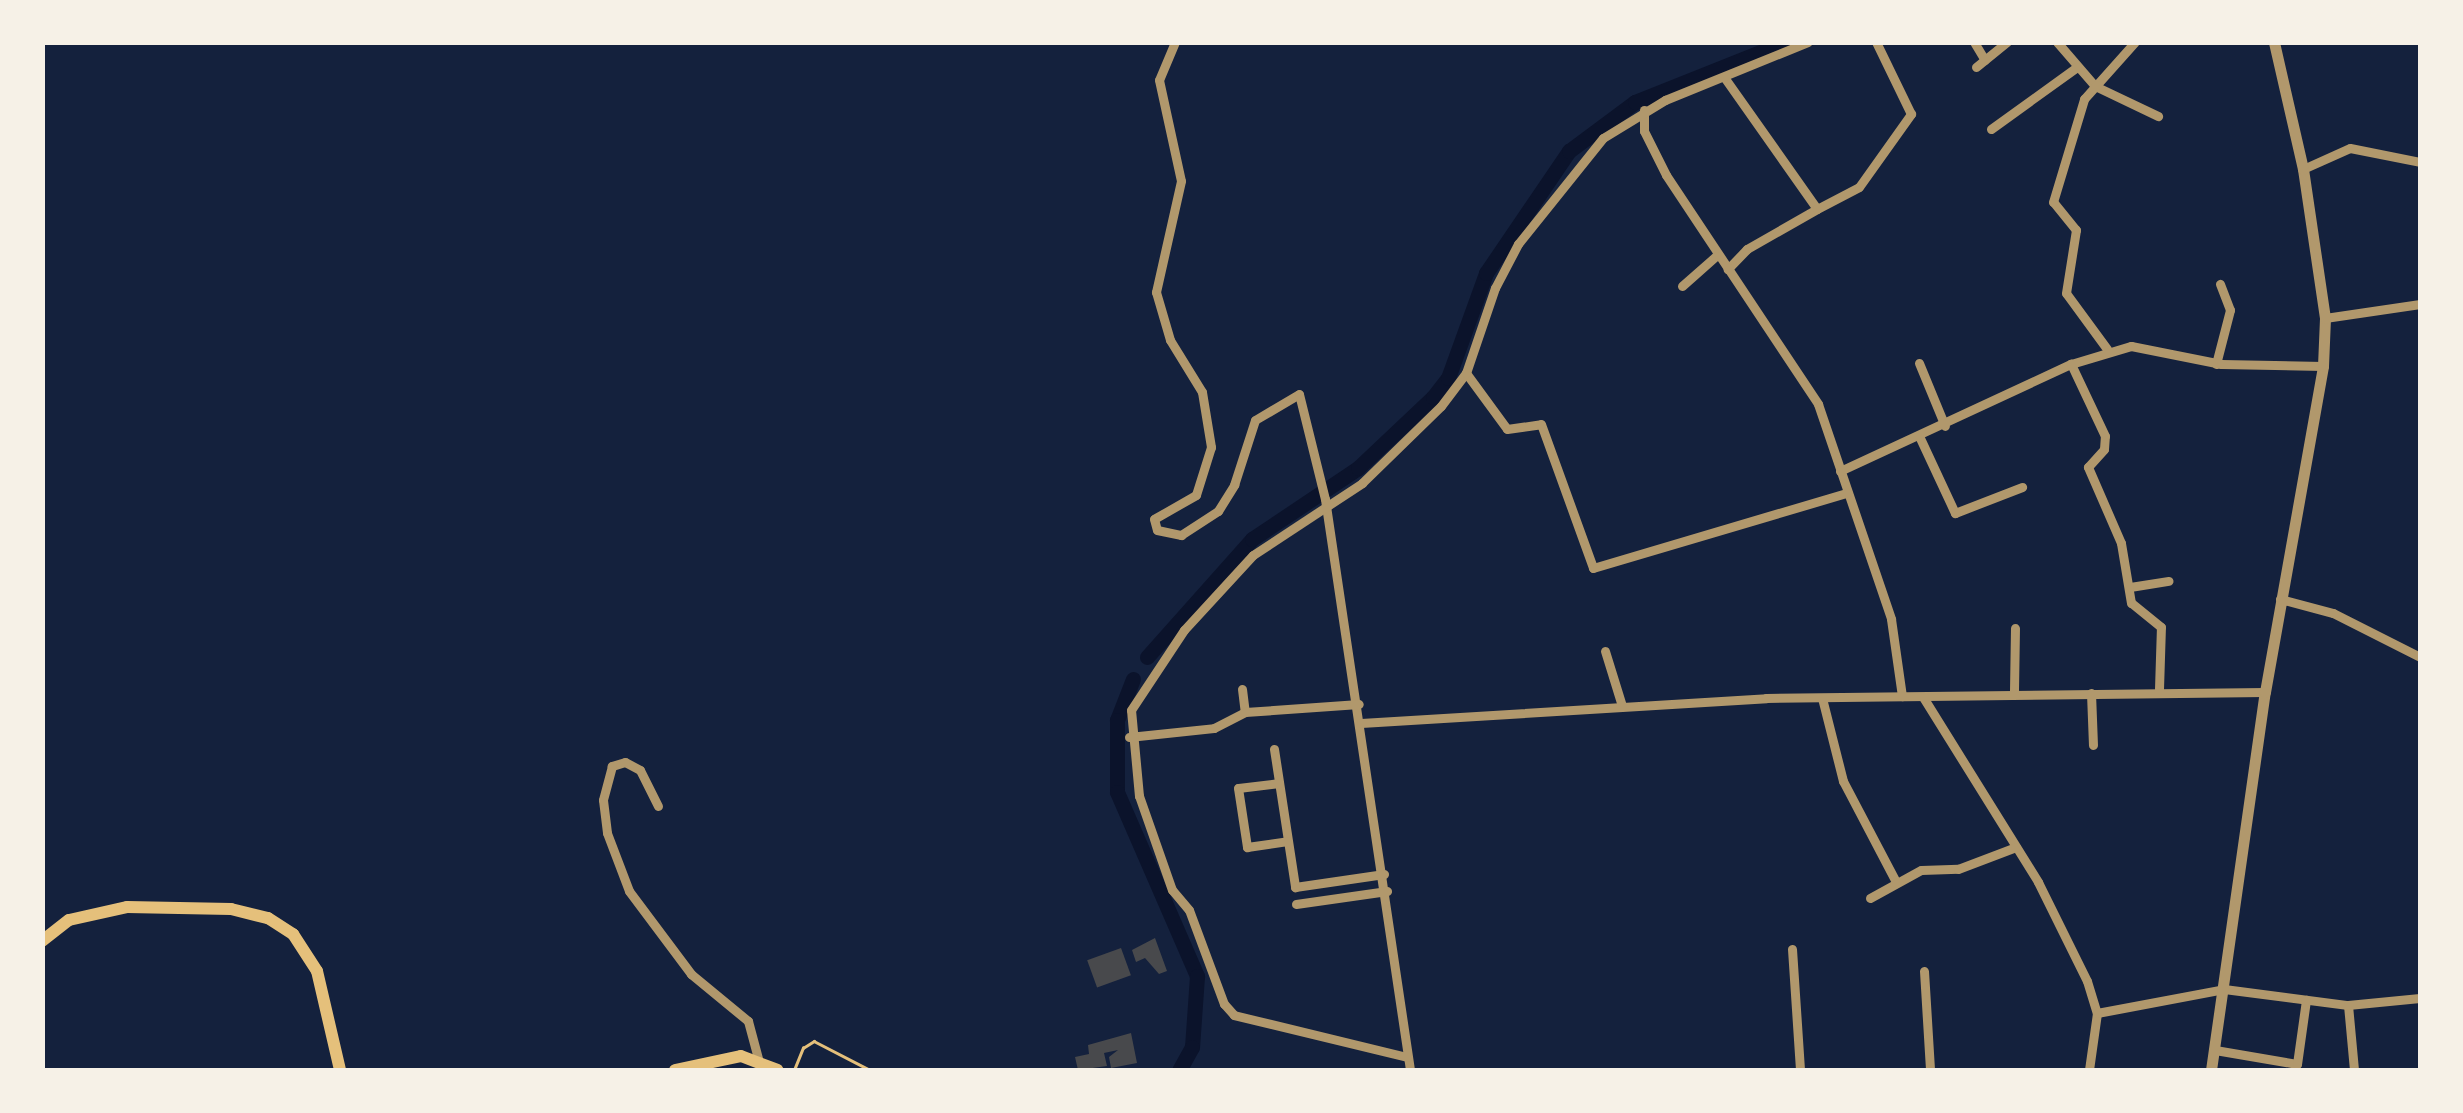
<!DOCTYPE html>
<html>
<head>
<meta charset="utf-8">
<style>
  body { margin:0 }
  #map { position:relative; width:2463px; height:1113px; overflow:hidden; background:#14213d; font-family:Cabin,sans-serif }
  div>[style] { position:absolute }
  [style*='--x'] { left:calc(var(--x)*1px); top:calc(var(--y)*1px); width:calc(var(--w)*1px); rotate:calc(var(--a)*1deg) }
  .canal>* { height:15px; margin:-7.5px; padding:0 7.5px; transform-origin:7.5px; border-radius:7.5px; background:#0b132b }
  .building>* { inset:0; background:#48494c; transform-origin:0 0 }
  .path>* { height:2.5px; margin:-1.25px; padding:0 1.25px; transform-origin:1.25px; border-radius:1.25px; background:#e5c07b }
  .minor>* { height:9px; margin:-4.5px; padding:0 4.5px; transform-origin:4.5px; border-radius:4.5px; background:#b1986c }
  .tertiary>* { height:11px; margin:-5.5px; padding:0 5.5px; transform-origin:5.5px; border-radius:5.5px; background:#b1986c }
  .secondary>* { height:12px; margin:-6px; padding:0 6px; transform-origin:6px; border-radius:6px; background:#e5c07b }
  span { translate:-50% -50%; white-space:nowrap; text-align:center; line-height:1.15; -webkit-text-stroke:10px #f6f1e7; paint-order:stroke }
  .frame { position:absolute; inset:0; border:45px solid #f6f1e7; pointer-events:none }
</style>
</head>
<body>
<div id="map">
  <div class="canal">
    <div style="--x:1147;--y:657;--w:158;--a:-48.3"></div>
    <div style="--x:1252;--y:539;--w:128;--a:-33.8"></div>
    <div style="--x:1358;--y:468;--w:103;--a:-43.4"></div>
    <div style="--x:1433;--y:397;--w:24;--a:-52"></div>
    <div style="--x:1448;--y:378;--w:112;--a:-70.1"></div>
    <div style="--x:1486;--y:273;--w:148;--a:-55.8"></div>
    <div style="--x:1569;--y:151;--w:82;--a:-36.6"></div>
    <div style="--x:1635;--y:102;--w:162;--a:-21.8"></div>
    <div style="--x:1133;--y:679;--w:44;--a:111.3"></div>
    <div style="--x:1117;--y:720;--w:72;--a:90"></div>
    <div style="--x:1117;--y:792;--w:201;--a:66.5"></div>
    <div style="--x:1197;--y:976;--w:71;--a:94"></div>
    <div style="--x:1192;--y:1047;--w:26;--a:119"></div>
  </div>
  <div class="building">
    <div style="clip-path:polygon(1155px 938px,1167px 971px,1159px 974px,1145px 958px,1136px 962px,1132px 950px)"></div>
    <div style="left:1121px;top:948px;width:29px;height:36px;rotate:70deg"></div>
    <div style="clip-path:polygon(1131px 1033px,1137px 1063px,1111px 1068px,1109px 1057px,1118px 1050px,1104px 1053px,1107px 1066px,1078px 1070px,1075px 1057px,1089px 1054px,1088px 1045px)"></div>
  </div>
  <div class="path">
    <div style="--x:794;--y:1070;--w:24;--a:-68"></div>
    <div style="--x:803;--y:1048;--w:13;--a:-32"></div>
    <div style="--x:814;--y:1041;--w:63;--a:27.4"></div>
  </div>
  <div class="minor">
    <div style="--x:1175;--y:42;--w:41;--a:112.8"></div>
    <div style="--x:1159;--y:80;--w:103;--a:77.7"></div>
    <div style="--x:1181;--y:181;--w:114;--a:102.7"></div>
    <div style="--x:1156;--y:292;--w:50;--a:73.7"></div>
    <div style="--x:1170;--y:340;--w:61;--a:58.4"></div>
    <div style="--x:1202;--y:392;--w:56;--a:80.7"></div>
    <div style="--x:1211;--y:447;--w:50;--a:107.4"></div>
    <div style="--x:1196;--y:495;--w:48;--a:150.3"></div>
    <div style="--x:1154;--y:519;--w:11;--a:75"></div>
    <div style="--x:1157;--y:530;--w:25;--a:12"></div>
    <div style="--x:1181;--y:535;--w:44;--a:-33"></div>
    <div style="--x:1218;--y:511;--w:31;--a:-58"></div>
    <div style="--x:1234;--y:485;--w:68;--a:-72.1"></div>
    <div style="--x:1255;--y:420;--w:51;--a:-30.6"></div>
    <div style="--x:1299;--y:394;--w:108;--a:76.1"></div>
    <div style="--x:1325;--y:499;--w:577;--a:81.53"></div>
    <div style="--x:1974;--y:42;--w:21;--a:59"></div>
    <div style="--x:2057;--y:42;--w:58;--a:49.2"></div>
    <div style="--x:2095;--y:86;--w:70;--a:25.5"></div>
    <div style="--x:1976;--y:67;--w:40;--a:-39"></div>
    <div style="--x:1724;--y:77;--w:161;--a:54.8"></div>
    <div style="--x:1817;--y:209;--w:81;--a:150.3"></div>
    <div style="--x:1747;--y:249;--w:28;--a:134"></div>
    <div style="--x:1644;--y:110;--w:21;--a:90"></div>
    <div style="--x:1644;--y:131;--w:49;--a:63.4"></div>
    <div style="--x:1666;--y:175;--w:275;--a:56.4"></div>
    <div style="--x:1818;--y:404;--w:227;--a:71.2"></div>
    <div style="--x:1891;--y:619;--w:78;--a:81.9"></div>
    <div style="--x:1991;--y:129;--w:106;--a:-35.8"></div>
    <div style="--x:2303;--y:169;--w:51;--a:-24.1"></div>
    <div style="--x:2350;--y:148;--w:71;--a:11.3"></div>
    <div style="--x:1817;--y:209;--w:47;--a:-27.6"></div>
    <div style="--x:1859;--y:187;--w:90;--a:-54.5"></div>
    <div style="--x:1911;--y:114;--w:80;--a:-115.9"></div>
    <div style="--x:1682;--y:286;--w:45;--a:-41.4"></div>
    <div style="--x:2325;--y:318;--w:96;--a:-8.4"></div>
    <div style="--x:2107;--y:349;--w:69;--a:-126.2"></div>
    <div style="--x:2066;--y:293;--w:64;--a:-81"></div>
    <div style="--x:2076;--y:230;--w:36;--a:-129"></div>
    <div style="--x:2053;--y:202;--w:108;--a:-73.2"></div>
    <div style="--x:2084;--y:99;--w:76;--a:-48.2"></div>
    <div style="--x:1919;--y:363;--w:68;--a:67.6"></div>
    <div style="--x:2216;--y:364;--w:56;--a:-75.5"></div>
    <div style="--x:2230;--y:310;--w:28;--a:-111"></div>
    <div style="--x:1466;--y:373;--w:69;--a:53.8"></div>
    <div style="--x:1507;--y:429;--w:34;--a:-8"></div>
    <div style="--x:1541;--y:424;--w:153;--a:70.1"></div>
    <div style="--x:1593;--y:568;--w:265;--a:-16.5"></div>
    <div style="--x:1920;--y:438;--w:83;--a:65"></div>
    <div style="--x:1955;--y:513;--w:72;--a:-21.2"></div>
    <div style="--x:1840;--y:471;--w:255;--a:-24.9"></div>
    <div style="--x:2130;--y:587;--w:39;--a:-9"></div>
    <div style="--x:2280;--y:599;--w:55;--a:14.8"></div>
    <div style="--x:2333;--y:613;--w:97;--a:26.8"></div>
    <div style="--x:1605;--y:651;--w:58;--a:72.8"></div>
    <div style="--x:1242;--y:689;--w:23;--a:83"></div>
    <div style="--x:2159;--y:689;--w:62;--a:-88.2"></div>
    <div style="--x:2161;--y:627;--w:38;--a:-141"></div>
    <div style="--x:2131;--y:603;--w:61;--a:-99.5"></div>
    <div style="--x:2121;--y:543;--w:83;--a:-113.5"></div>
    <div style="--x:2088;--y:467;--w:24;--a:-48"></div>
    <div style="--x:2104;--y:449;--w:13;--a:-86"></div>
    <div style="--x:2105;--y:436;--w:80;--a:-115.3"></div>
    <div style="--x:2071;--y:364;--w:63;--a:-16.7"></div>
    <div style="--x:2131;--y:346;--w:92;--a:11.3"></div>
    <div style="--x:2221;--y:364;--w:102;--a:1.1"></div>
    <div style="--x:2014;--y:691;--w:63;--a:-89.1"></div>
    <div style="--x:2091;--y:693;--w:52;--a:87.8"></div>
    <div style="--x:1923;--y:697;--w:218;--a:58.1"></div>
    <div style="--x:2038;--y:882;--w:110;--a:63.7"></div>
    <div style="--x:2087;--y:981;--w:34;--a:73"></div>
    <div style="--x:2097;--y:1013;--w:58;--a:98"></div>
    <div style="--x:1822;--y:698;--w:86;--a:75.8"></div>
    <div style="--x:1843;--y:781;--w:114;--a:62.3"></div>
    <div style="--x:1361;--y:723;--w:406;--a:-3.5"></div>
    <div style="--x:1766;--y:698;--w:499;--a:-0.7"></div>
    <div style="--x:1129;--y:737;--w:85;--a:-6"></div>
    <div style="--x:1214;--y:728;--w:35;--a:-27"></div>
    <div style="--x:1245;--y:712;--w:114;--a:-4"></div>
    <div style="--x:1274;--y:749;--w:140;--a:81.3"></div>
    <div style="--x:1295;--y:887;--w:90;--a:-8.3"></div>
    <div style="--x:1279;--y:783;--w:41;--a:173"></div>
    <div style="--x:1238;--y:788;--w:60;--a:81.3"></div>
    <div style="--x:1247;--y:847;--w:41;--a:-8.3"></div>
    <div style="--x:658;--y:806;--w:40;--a:-116.6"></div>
    <div style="--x:640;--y:770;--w:17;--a:-152"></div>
    <div style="--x:625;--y:762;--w:14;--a:163"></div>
    <div style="--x:612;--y:766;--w:35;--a:105"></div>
    <div style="--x:603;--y:800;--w:33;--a:83"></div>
    <div style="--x:607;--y:833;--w:62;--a:69.2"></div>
    <div style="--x:629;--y:891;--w:104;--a:53.2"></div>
    <div style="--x:691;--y:974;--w:74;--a:39.5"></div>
    <div style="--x:748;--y:1021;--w:39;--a:75"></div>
    <div style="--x:1870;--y:898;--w:58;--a:-28.8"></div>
    <div style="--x:1921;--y:870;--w:37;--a:-2"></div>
    <div style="--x:1958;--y:869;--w:62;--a:-20.8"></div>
    <div style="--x:1296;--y:904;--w:92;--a:-8.1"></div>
    <div style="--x:1792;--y:949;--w:121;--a:86.2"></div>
    <div style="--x:1924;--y:971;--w:99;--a:86.5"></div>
    <div style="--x:2348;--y:1005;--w:65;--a:84.7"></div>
    <div style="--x:2097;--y:1013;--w:129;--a:-10.7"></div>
    <div style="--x:2224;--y:989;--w:125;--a:7.4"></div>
    <div style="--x:2348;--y:1005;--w:72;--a:-5.6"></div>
    <div style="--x:2215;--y:1050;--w:83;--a:9.7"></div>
    <div style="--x:2297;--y:1064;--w:65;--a:-82"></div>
    <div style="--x:1407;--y:1057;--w:178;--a:-166.4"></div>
    <div style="--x:1234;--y:1015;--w:15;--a:-132"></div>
    <div style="--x:1224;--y:1004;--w:100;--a:-110.4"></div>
    <div style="--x:1189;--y:910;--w:26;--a:-130"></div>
    <div style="--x:1172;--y:890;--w:100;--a:-109.3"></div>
    <div style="--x:1139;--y:796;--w:86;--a:-95.3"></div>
    <div style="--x:1131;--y:710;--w:96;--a:-56.5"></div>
    <div style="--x:1184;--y:630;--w:102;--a:-47.4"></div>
    <div style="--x:1253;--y:555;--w:131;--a:-33.4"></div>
    <div style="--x:1362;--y:483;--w:110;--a:-44.3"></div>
    <div style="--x:1441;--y:406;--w:41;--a:-52.9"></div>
    <div style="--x:1466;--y:373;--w:90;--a:-71.2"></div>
    <div style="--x:1495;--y:288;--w:50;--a:-62.4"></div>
    <div style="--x:1518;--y:244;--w:136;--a:-51.3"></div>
    <div style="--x:1603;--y:138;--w:73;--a:-31.5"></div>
    <div style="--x:1665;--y:100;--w:154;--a:-22.1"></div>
  </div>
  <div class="tertiary">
    <div style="--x:2211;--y:1070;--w:382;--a:-81.9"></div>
    <div style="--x:2265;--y:692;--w:331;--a:-79.9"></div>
    <div style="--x:2323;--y:366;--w:48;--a:-87.6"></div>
    <div style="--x:2325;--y:318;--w:151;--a:-98.4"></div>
    <div style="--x:2303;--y:169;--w:130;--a:-102.9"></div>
  </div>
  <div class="secondary">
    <div style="--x:42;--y:941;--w:34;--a:-38"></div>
    <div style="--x:69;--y:920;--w:59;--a:-12.6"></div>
    <div style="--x:127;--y:907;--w:104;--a:1.1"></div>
    <div style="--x:231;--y:909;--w:38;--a:14"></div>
    <div style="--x:268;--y:918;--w:30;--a:33"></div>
    <div style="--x:293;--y:934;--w:44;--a:57"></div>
    <div style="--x:317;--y:971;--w:102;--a:76.9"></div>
    <div style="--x:675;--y:1070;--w:67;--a:-12"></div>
    <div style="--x:741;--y:1056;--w:39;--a:21"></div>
  </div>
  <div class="frame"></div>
</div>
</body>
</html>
